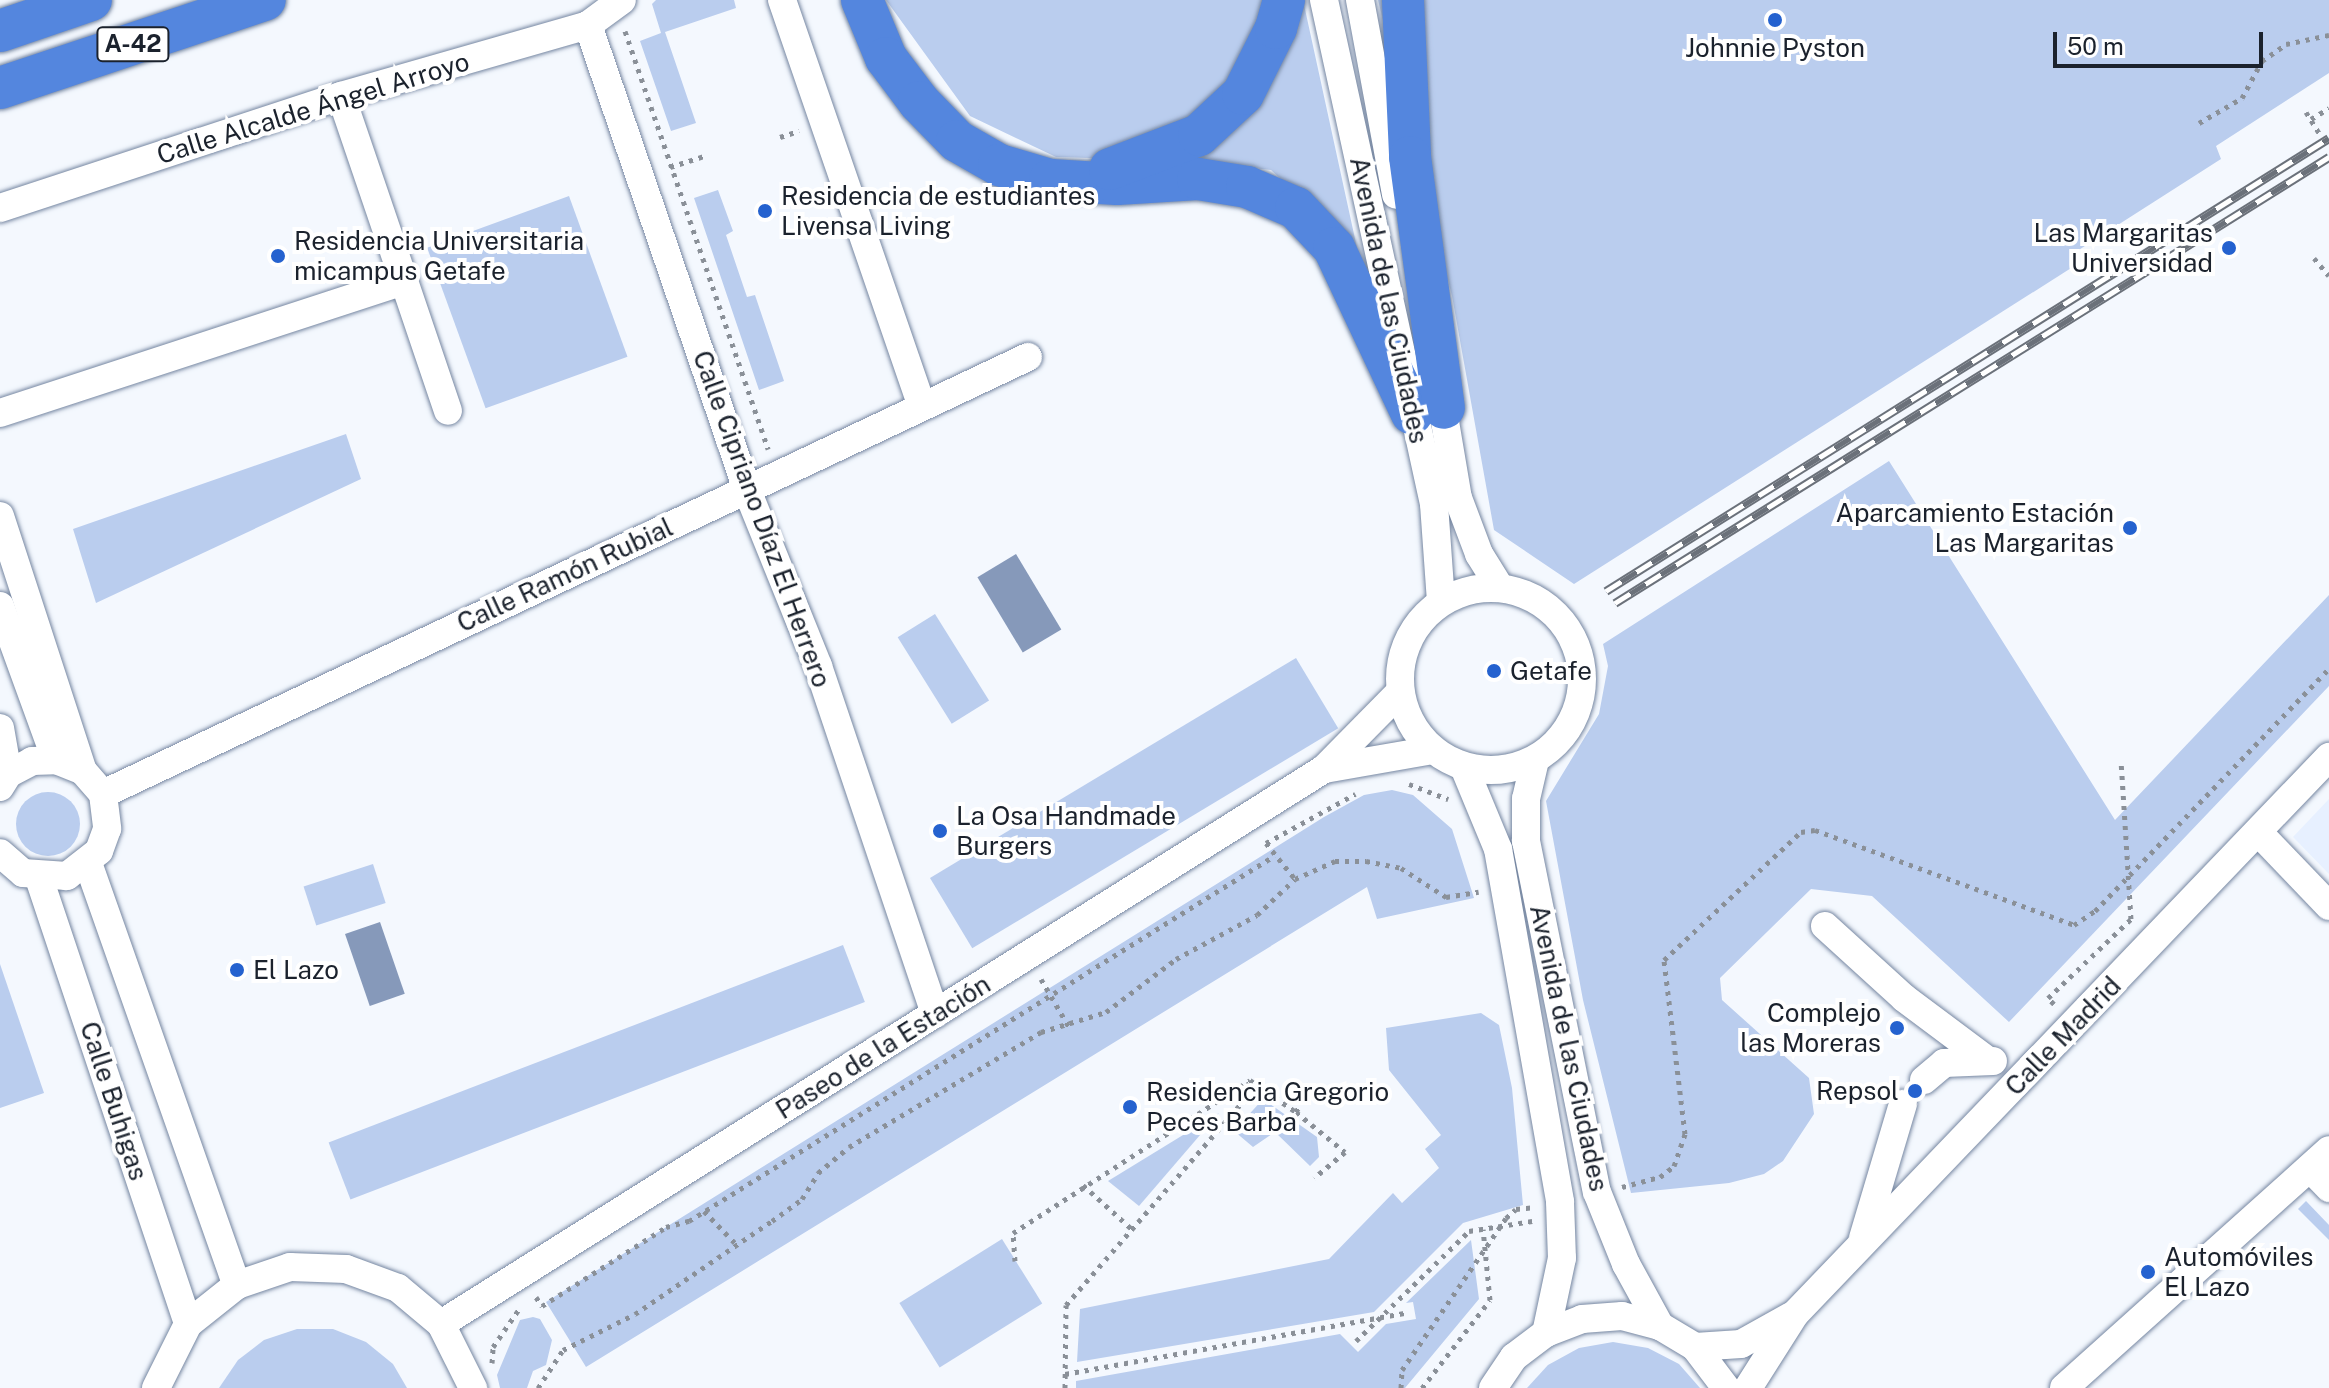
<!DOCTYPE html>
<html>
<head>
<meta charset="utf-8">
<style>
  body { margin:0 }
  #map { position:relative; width:2329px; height:1388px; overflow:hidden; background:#f4f8fe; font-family:"Public Sans",sans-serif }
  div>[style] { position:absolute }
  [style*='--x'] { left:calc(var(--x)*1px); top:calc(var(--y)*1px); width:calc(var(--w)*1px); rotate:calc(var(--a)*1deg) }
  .built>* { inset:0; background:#e7f0ff }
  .green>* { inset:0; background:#bacdee; transform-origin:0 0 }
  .round { border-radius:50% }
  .water>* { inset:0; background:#8699ba; transform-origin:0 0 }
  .path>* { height:5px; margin-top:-2.5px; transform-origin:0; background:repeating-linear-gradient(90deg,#8a9098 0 4px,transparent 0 10px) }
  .roads { filter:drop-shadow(0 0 2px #7586a1) drop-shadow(0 0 2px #7586a1) }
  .minor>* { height:28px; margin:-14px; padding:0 14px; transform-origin:14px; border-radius:14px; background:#fff }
  .minor>.ring { margin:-14px; padding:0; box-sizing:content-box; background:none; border:28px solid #fff; border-radius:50% }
  .highway>* { height:42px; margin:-21px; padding:0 21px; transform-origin:21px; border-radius:21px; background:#5486de }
  .rail>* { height:9px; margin-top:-4.5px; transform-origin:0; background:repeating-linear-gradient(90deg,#fff 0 18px,#6b717a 0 36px); box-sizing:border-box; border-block:2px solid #6b717a }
  .dots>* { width:22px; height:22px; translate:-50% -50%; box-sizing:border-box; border:4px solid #fff; border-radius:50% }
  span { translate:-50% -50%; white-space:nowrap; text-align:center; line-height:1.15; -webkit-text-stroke:8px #fff; paint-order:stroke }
  .shield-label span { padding:2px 6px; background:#fff; border:2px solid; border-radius:6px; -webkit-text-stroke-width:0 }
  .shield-label { font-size:24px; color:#1b222d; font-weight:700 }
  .poi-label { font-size:26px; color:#1b222d }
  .left { translate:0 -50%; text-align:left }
  .right { translate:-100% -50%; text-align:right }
  .street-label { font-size:26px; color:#1b222d }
  .scale { position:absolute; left:2053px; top:32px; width:210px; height:36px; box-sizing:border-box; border:4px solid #1b222d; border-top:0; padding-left:10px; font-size:24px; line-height:28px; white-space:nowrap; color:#1b222d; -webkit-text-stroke:6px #fff; paint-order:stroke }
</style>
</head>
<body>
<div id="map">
  <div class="built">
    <div style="clip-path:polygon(2329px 799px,2329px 874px,2293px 837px)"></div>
  </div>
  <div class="green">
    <div style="clip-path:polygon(656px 0,734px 0,736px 8px,665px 32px,696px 123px,671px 131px,640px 41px,661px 33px,652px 4px)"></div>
    <div style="clip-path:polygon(886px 0,1303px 0,1357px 248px,1271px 170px,1191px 161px,1056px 157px,970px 116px)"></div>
    <div style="clip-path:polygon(1378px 0,2329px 0,2329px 73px,2216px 146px,2221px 159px,2074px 253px,2079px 263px,1574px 584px,1494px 530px,1452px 296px)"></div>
    <div style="clip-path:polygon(718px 190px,733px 231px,726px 235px,747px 297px,755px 295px,784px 381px,759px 390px,694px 198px)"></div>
    <div style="left:569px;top:196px;width:171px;height:151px;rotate:70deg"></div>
    <div style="clip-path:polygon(346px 434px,361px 479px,96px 603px,73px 529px)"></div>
    <div style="clip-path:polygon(1889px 461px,2115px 820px,2329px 595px,2329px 686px,2009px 1022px,1872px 896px,1811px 889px,1720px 978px,1722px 1000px,1809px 1078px,1814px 1114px,1783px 1161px,1764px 1174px,1729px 1183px,1631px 1193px,1583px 1000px,1546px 801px,1599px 714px,1608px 666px,1603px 644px)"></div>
    <div style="left:935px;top:614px;width:102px;height:44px;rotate:58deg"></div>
    <div style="left:1296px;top:658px;width:82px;height:427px;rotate:59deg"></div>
    <div style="clip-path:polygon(1392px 790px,1413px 795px,1452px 829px,1474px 898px,1377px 919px,1367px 887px,586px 1367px,546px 1302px,1324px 817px,1364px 795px)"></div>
    <div class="round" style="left:16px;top:792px;width:64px;height:64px"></div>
    <div style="left:373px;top:864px;width:41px;height:73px;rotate:72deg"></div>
    <div style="left:843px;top:945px;width:61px;height:551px;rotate:69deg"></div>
    <div style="clip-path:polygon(0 964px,44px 1093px,0 1108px)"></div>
    <div style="clip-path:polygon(1481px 1013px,1499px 1025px,1512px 1088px,1523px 1205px,1463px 1223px,1374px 1312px,1077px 1362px,1080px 1309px,1329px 1259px,1393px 1193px,1402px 1203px,1439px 1168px,1425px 1149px,1441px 1135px,1389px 1070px,1386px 1028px)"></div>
    <div style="clip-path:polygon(1263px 1099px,1317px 1137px,1319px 1157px,1310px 1166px,1275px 1132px,1253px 1147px,1234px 1131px)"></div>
    <div style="clip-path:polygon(1219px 1113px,1139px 1206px,1108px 1181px)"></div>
    <div style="clip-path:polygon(2306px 1201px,2329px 1225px,2329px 1240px,2298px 1209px)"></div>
    <div style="left:1002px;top:1239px;width:76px;height:121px;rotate:58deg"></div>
    <div style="clip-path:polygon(1471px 1240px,1479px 1299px,1405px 1388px,1076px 1388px,1076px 1381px,1340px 1334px,1358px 1352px,1386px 1324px,1416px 1319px,1413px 1302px,1406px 1303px)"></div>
    <div style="clip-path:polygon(533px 1317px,540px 1319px,552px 1340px,546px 1365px,533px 1371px,527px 1388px,500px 1388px,497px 1375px,520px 1320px)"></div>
    <div style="clip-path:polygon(297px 1329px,333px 1329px,366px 1342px,393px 1364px,407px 1388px,219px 1388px,238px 1360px,264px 1340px)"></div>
    <div style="clip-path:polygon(1613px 1342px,1648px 1348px,1679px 1364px,1700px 1388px,1527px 1388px,1548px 1365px,1579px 1348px)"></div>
  </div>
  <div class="water">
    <div style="left:1016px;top:554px;width:88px;height:45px;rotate:59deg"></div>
    <div style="left:380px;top:922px;width:76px;height:37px;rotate:71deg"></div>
  </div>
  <div class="path">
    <div style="--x:625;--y:31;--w:442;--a:71.1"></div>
    <div style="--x:2306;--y:112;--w:28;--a:58"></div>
    <div style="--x:2311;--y:119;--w:21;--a:-31"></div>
    <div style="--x:2199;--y:123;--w:50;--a:-30.2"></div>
    <div style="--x:2242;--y:98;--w:42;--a:-61.6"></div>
    <div style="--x:2262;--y:61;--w:29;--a:-35"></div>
    <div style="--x:2286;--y:44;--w:44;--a:-11.8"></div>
    <div style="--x:780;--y:137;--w:20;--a:-18"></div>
    <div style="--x:670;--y:167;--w:38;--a:-18"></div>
    <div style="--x:2314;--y:258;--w:23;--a:50"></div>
    <div style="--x:1409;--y:784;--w:42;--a:21"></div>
    <div style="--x:1266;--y:843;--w:102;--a:-28.8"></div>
    <div style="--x:1266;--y:843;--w:46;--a:51.1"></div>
    <div style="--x:1041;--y:979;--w:56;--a:59.7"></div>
    <div style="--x:2054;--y:1004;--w:8;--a:-135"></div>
    <div style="--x:2048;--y:998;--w:115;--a:-43.6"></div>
    <div style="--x:2131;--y:919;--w:157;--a:-93.6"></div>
    <div style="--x:1296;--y:1112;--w:63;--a:39.2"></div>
    <div style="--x:1345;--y:1152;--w:40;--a:140"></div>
    <div style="--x:1083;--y:1185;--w:67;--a:42"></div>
    <div style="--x:1622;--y:1187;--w:39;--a:-15"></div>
    <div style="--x:1660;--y:1177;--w:18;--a:-38"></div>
    <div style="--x:1674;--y:1166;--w:34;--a:-71"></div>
    <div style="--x:1685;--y:1134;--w:175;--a:-96.9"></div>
    <div style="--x:1664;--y:960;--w:187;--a:-43.1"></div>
    <div style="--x:1801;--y:832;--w:14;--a:-8"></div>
    <div style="--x:1815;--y:830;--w:276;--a:20.1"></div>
    <div style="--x:2074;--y:925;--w:25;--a:-34"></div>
    <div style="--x:2095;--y:911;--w:337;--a:-46"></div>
    <div style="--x:704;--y:1211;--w:46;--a:45.9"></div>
    <div style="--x:1015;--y:1261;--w:28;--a:-94"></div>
    <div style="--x:1013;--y:1233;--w:282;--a:-32.8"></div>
    <div style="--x:1250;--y:1080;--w:56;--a:34.8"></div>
    <div style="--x:1296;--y:1112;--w:21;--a:-61"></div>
    <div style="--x:536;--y:1297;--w:11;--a:56"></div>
    <div style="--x:542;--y:1306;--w:147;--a:-32.5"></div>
    <div style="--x:666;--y:1227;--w:24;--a:-15"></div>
    <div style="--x:689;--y:1221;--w:690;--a:-31.96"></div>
    <div style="--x:1356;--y:1341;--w:158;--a:-44.2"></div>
    <div style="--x:1469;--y:1231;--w:64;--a:-9"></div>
    <div style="--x:492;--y:1363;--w:16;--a:-86"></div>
    <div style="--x:493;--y:1347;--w:46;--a:-55.6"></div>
    <div style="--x:1065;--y:1374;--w:349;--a:-10.2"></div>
    <div style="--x:538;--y:1388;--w:45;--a:-56.7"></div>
    <div style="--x:563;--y:1350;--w:80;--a:-26.6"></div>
    <div style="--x:635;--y:1314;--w:166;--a:-34.2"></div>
    <div style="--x:772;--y:1221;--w:37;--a:-36"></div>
    <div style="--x:802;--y:1199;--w:31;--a:-58"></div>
    <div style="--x:818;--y:1173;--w:40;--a:-40"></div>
    <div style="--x:849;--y:1147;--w:224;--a:-30.9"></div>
    <div style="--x:1041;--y:1032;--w:68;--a:-17.1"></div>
    <div style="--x:1106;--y:1012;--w:88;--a:-37.1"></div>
    <div style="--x:1176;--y:959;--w:92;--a:-28.5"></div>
    <div style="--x:1257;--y:915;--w:52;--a:-43.5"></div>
    <div style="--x:1295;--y:879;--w:44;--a:-24.2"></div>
    <div style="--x:1335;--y:861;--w:31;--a:0"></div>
    <div style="--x:1366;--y:861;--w:36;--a:11"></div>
    <div style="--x:1401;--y:868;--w:54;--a:32.8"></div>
    <div style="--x:1446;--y:897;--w:33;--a:-9"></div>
    <div style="--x:1065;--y:1388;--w:83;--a:-89.3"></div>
    <div style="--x:1066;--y:1305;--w:277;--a:-49"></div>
    <div style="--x:1248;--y:1096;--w:15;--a:-86"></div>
    <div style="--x:1401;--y:1388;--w:18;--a:-87"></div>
    <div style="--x:1402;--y:1370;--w:184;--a:-55.6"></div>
    <div style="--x:1506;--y:1218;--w:13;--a:-42"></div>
    <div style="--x:1516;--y:1209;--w:19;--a:-6"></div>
    <div style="--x:1422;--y:1388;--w:111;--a:-52.3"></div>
    <div style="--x:1490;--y:1300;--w:71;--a:-95.6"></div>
  </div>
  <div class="roads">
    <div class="minor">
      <div style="--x:782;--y:0;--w:430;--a:71"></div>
      <div style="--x:1324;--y:0;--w:516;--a:77.69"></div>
      <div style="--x:1434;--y:504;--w:98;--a:85.9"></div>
      <div style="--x:1360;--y:0;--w:198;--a:79.5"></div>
      <div style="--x:588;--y:25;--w:491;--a:71.1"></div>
      <div style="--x:747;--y:490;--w:190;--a:68"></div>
      <div style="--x:818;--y:666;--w:367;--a:71.4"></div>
      <div style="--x:0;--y:208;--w:359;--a:-18.2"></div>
      <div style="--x:341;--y:96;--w:257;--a:-16"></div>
      <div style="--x:588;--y:25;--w:42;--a:-36.3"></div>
      <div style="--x:404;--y:281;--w:137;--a:71.3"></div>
      <div style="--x:1440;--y:392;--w:108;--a:80.4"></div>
      <div style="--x:1458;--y:498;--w:60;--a:69.4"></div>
      <div style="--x:1479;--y:554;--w:39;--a:58"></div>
      <div style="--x:0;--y:413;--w:425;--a:-18.1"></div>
      <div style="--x:404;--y:281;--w:195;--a:-108.8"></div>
      <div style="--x:0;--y:516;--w:268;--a:72"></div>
      <div class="ring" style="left:1400px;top:588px;width:154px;height:154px"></div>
      <div style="--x:0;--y:606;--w:164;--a:70"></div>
      <div style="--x:0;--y:728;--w:47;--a:80.1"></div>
      <div style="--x:1535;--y:760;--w:40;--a:103"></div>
      <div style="--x:1526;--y:799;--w:42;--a:90"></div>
      <div style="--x:1526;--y:841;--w:358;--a:78.6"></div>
      <div style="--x:1597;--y:1192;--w:78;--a:68.1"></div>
      <div style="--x:1626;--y:1264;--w:71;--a:61.3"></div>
      <div style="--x:1464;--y:767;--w:89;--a:67.5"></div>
      <div style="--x:1498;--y:849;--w:358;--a:80"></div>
      <div style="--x:1560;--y:1202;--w:56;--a:88"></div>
      <div style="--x:1562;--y:1258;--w:77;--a:102"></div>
      <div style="--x:1324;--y:769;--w:111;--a:-9.9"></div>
      <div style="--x:0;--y:787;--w:15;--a:-58"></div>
      <div style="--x:8;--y:774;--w:27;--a:-28"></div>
      <div style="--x:32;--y:761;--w:24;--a:-2"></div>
      <div style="--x:56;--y:760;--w:29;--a:22"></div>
      <div style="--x:83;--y:771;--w:30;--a:49"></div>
      <div style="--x:103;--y:794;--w:35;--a:83"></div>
      <div style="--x:107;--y:829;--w:23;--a:110"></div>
      <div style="--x:99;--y:851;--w:41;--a:142"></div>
      <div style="--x:67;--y:876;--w:44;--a:-176.1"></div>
      <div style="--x:23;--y:873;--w:30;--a:-139"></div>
      <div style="--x:103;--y:794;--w:1023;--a:-25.29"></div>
      <div style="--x:2259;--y:833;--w:101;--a:46.2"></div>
      <div style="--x:88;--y:863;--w:448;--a:70.6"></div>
      <div style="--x:39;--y:878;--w:470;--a:71.5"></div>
      <div style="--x:1825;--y:926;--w:107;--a:42.3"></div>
      <div style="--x:1904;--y:998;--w:104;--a:36.8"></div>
      <div style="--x:1924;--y:1080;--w:26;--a:-40"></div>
      <div style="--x:1944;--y:1063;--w:49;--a:-2.3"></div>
      <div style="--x:2310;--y:1168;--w:28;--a:46"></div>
      <div style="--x:1863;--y:1238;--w:140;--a:-73.4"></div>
      <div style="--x:441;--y:1324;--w:1043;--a:-32.15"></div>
      <div style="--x:1324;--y:769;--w:108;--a:-45.4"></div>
      <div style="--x:1695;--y:1347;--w:46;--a:-3.7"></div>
      <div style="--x:1741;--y:1344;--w:57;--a:-29.2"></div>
      <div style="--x:156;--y:1388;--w:72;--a:-63.4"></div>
      <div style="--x:188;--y:1324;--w:63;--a:-38.5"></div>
      <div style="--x:237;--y:1285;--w:56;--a:-18.8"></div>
      <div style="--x:290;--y:1267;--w:56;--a:2"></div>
      <div style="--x:346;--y:1269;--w:55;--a:20.1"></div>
      <div style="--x:398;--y:1288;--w:56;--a:39.9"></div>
      <div style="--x:441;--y:1324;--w:72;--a:63.4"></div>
      <div style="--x:1493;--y:1388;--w:37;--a:-56"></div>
      <div style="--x:1514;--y:1357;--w:40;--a:-37"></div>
      <div style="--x:1546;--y:1333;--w:39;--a:-21"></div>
      <div style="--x:1582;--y:1319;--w:40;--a:-4.3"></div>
      <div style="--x:1622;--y:1316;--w:39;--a:15"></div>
      <div style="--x:1660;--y:1326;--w:41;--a:31"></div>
      <div style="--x:1695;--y:1347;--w:51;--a:52.9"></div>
      <div style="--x:1748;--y:1388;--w:88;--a:-57.6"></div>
      <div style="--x:1795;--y:1314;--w:772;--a:-46.21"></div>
      <div style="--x:2064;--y:1388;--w:356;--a:-41.9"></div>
    </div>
    <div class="highway">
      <div style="--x:862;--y:0;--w:63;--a:67.5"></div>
      <div style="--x:886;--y:58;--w:55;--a:53.1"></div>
      <div style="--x:919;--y:102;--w:54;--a:45.7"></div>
      <div style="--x:957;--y:141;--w:48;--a:29.7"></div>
      <div style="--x:999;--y:165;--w:53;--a:16.4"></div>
      <div style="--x:1050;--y:180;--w:67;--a:3.4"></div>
      <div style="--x:1117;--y:184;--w:81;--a:-3.5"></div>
      <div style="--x:1198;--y:179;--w:50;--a:9.3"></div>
      <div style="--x:1247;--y:187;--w:53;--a:23.2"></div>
      <div style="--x:1296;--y:208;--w:55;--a:46.5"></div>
      <div style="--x:1334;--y:248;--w:183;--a:64.8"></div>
      <div style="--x:1403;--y:0;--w:157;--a:87.4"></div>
      <div style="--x:1410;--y:157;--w:253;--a:82.3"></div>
      <div style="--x:0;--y:31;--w:96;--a:-18.8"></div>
      <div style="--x:0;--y:88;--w:279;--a:-18.4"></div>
      <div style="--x:1110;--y:169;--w:95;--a:-20.9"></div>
      <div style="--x:1199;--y:135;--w:60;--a:-43"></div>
      <div style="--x:1243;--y:94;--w:74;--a:-63.4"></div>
      <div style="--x:1276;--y:28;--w:29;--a:-74"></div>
    </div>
  </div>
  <div class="rail">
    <div style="--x:1606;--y:591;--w:853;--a:-32.07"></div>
    <div style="--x:1615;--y:603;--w:842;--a:-31.99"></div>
  </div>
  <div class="dots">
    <div style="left:1775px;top:20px;background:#2562cf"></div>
    <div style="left:765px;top:211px;background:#2562cf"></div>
    <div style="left:2229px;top:248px;background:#2562cf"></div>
    <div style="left:278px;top:256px;background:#2562cf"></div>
    <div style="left:2130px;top:528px;background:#2562cf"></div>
    <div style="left:1494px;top:671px;background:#2562cf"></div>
    <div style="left:940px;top:831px;background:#2562cf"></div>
    <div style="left:237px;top:970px;background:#2562cf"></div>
    <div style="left:1897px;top:1028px;background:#2562cf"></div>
    <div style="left:1915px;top:1091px;background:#2562cf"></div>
    <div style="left:1130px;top:1107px;background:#2562cf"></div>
    <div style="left:2148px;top:1272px;background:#2562cf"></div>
  </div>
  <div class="shield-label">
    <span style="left:133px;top:44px">A-42</span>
  </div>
  <div class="poi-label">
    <span style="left:1775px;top:48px">Johnnie Pyston</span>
    <span class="left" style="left:781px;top:211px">Residencia de estudiantes<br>Livensa Living</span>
    <span class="right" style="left:2213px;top:248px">Las Margaritas<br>Universidad</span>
    <span class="left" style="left:294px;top:256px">Residencia Universitaria<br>micampus Getafe</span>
    <span class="right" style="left:2114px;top:528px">Aparcamiento Estación<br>Las Margaritas</span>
    <span class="left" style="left:1510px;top:671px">Getafe</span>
    <span class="left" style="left:956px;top:831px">La Osa Handmade<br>Burgers</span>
    <span class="left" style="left:253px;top:970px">El Lazo</span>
    <span class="right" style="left:1881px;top:1028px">Complejo<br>las Moreras</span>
    <span class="right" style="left:1899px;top:1091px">Repsol</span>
    <span class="left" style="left:1146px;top:1107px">Residencia Gregorio<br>Peces Barba</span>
    <span class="left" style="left:2164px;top:1272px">Automóviles<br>El Lazo</span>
  </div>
  <div class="street-label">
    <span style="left:313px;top:108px;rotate:-17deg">Calle Alcalde Ángel Arroyo</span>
    <span style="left:1389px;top:300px;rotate:78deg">Avenida de las Ciudades</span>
    <span style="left:762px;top:519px;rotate:70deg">Calle Cipriano Díaz El Herrero</span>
    <span style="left:565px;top:575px;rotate:-25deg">Calle Ramón Rubial</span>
    <span style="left:2063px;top:1036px;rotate:-46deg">Calle Madrid</span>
    <span style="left:883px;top:1047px;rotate:-32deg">Paseo de la Estación</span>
    <span style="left:1569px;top:1048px;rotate:78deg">Avenida de las Ciudades</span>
    <span style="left:114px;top:1101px;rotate:72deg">Calle Buhigas</span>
  </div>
  <div class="scale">50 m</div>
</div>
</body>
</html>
